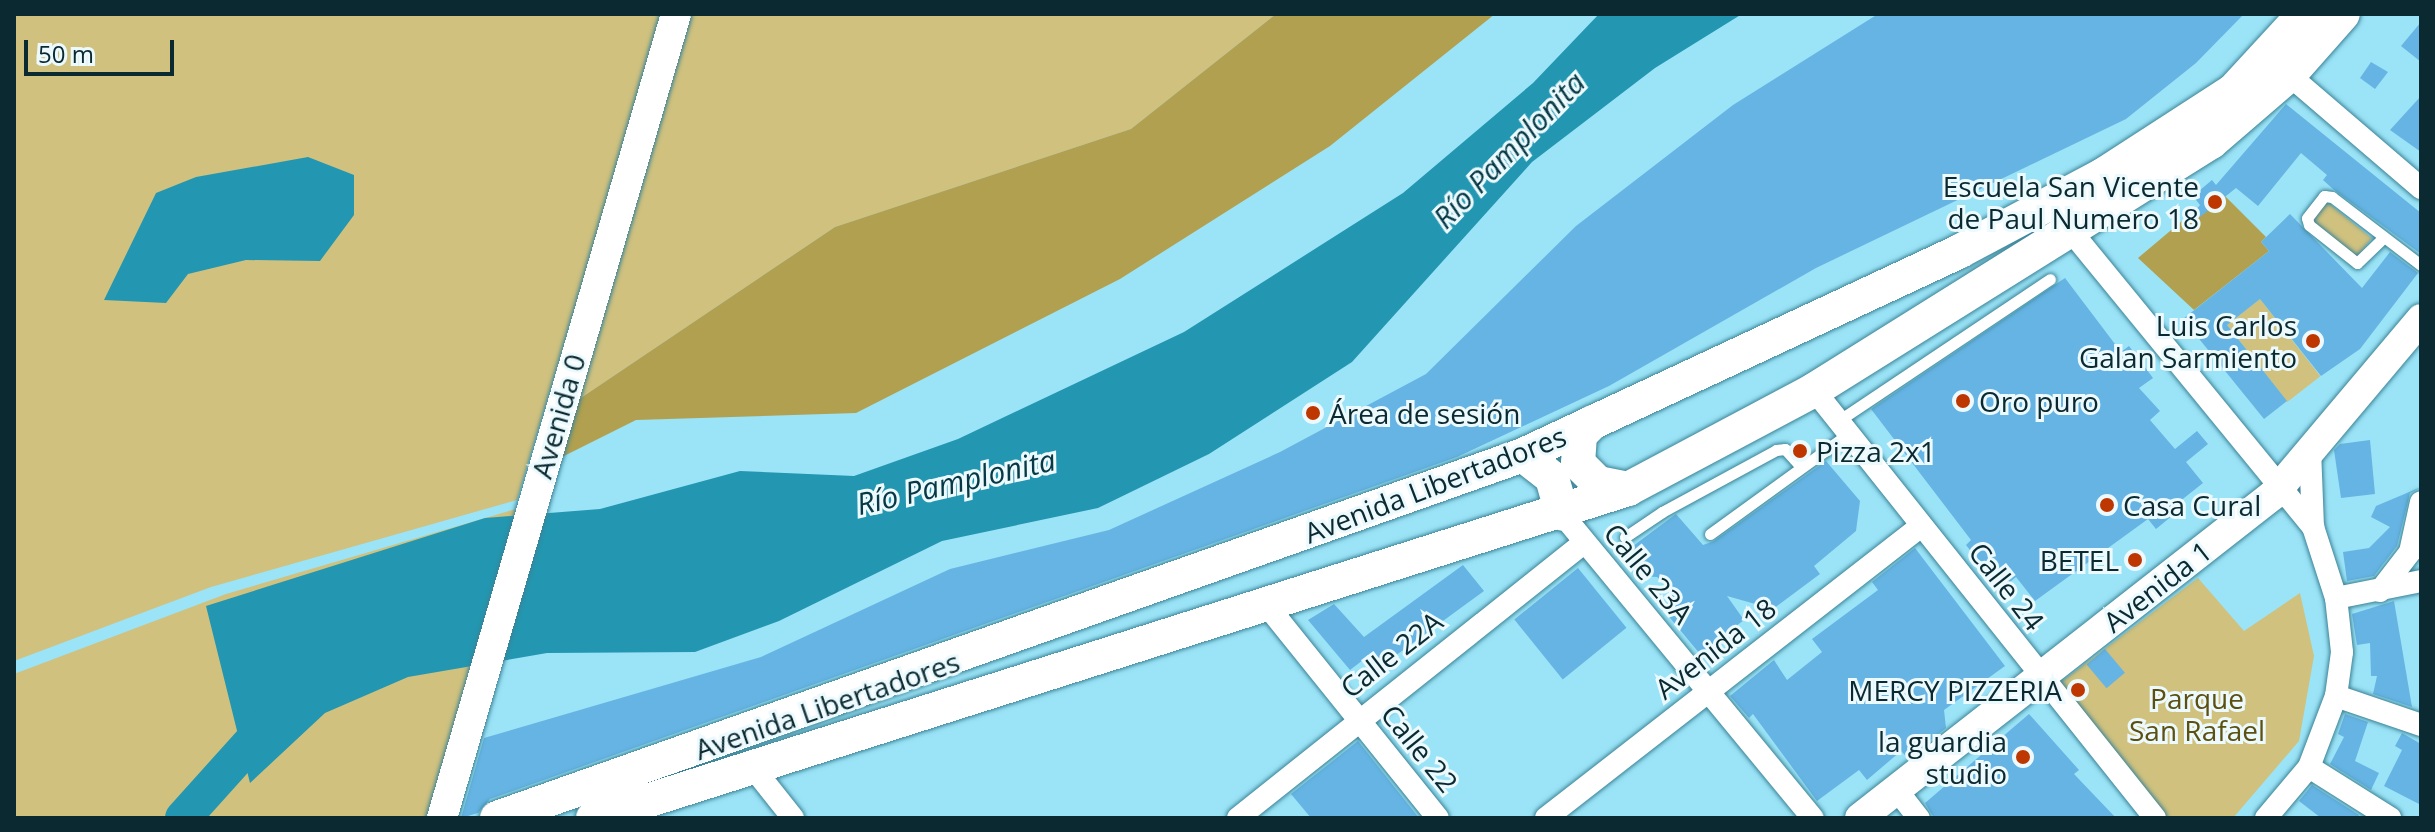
<!DOCTYPE html>
<html>
<head>
<meta charset="utf-8">
<style>
  body { margin:0 }
  #map { position:relative; width:2435px; height:832px; overflow:hidden; background:#9be3f7; font-family:"Open Sans",sans-serif }
  div>[style] { position:absolute }
  [style*='--x'] { left:calc(var(--x)*1px); top:calc(var(--y)*1px); width:calc(var(--w)*1px); rotate:calc(var(--a)*1deg) }
  .green>* { inset:0; background:#d0c17e; transform-origin:0 0 }
  .forest>* { inset:0; background:#b1a04f }
  .water>* { inset:0; background:#2397b1 }
  .river>* { height:36px; margin:-18px; padding:0 18px; transform-origin:18px; border-radius:18px; background:#2397b1 }
  .building>* { inset:0; background:#66b4e4; transform-origin:0 0 }
  .roads { filter:drop-shadow(0 0 2px #3b8396) drop-shadow(0 0 2px #3b8396) }
  .lane>* { height:11px; margin:-5.5px; padding:0 5.5px; transform-origin:5.5px; border-radius:5.5px; background:#fff }
  .street>* { height:22px; margin:-11px; padding:0 11px; transform-origin:11px; border-radius:11px; background:#fff }
  .secondary>* { height:30px; margin:-15px; padding:0 15px; transform-origin:15px; border-radius:15px; background:#fff }
  .primary>* { height:34px; margin:-17px; padding:0 17px; transform-origin:17px; border-radius:17px; background:#fff }
  .dots>* { width:22px; height:22px; translate:-50% -50%; box-sizing:border-box; border:4px solid #ecfafe; border-radius:50% }
  span { translate:-50% -50%; white-space:nowrap; text-align:center; line-height:1.15; -webkit-text-stroke:6px #ecfafe; paint-order:stroke }
  .poi-label { font-size:28px; color:#0a2930 }
  .right { translate:-100% -50%; text-align:right }
  .left { translate:0 -50%; text-align:left }
  .street-label { font-size:28px; color:#0a2930 }
  .park-label { font-size:28px; color:#5c4f10 }
  .water-label { font-size:30px; color:#063945; font-style:italic }
  .frame { position:absolute; inset:0; border:16px solid #0a2930; pointer-events:none }
  .scale { position:absolute; left:24px; top:40px; width:150px; height:36px; box-sizing:border-box; border:4px solid #0a2930; border-top:0; padding-left:10px; font-size:24px; line-height:28px; white-space:nowrap; color:#0a2930; -webkit-text-stroke:6px #ecfafe; paint-order:stroke }
</style>
</head>
<body>
<div id="map">
  <div class="green">
    <div style="clip-path:polygon(14px 14px,664px 14px,517px 500px,211px 587px,14px 661px)"></div>
    <div style="clip-path:polygon(686px 14px,1276px 14px,1131px 129px,835px 227px,569px 406px)"></div>
    <div style="left:2326px;top:201px;width:59px;height:24px;rotate:39deg"></div>
    <div style="left:2260px;top:299px;width:98px;height:42px;rotate:52deg"></div>
    <div style="clip-path:polygon(516px 509px,427px 818px,14px 818px,14px 674px,226px 594px)"></div>
    <div style="clip-path:polygon(2198px 578px,2244px 631px,2300px 593px,2314px 656px,2299px 741px,2233px 818px,2167px 818px,2049px 691px)"></div>
  </div>
  <div class="forest">
    <div style="clip-path:polygon(1276px 14px,1495px 14px,1330px 146px,1120px 279px,856px 413px,636px 420px,554px 461px,569px 406px,835px 227px,1131px 129px)"></div>
    <div style="clip-path:polygon(2225px 196px,2266px 237px,2261px 242px,2269px 251px,2194px 310px,2138px 258px,2201px 205px)"></div>
  </div>
  <div class="water">
    <div style="clip-path:polygon(1599px 14px,1742px 14px,1655px 68px,1532px 162px,1352px 362px,1209px 454px,1098px 508px,942px 541px,779px 621px,695px 652px,547px 653px,408px 677px,325px 713px,250px 783px,206px 606px,485px 518px,600px 509px,740px 471px,854px 476px,958px 439px,1184px 332px,1403px 193px,1533px 83px)"></div>
    <div style="clip-path:polygon(308px 157px,354px 175px,354px 215px,320px 261px,246px 260px,188px 274px,166px 303px,104px 300px,156px 193px,196px 177px)"></div>
  </div>
  <div class="river">
    <div style="--x:183;--y:818;--w:137;--a:-48"></div>
  </div>
  <div class="building">
    <div style="clip-path:polygon(1878px 14px,2244px 14px,2196px 63px,2126px 119px,1816px 268px,1609px 386px,1457px 457px,490px 799px,478px 813px,461px 818px,484px 738px,761px 657px,950px 569px,1109px 530px,1280px 452px,1426px 374px,1576px 226px,1733px 105px)"></div>
    <div style="clip-path:polygon(2421px 22px,2421px 62px,2401px 46px)"></div>
    <div style="clip-path:polygon(2371px 62px,2388px 72px,2375px 89px,2360px 78px)"></div>
    <div style="clip-path:polygon(2421px 96px,2421px 152px,2390px 130px)"></div>
    <div style="clip-path:polygon(2286px 104px,2421px 213px,2421px 254px,2333px 189px,2323px 180px,2327px 175px,2301px 153px,2258px 206px,2236px 188px,2200px 217px,2195px 212px,2200px 205px,2193px 196px,2212px 180px,2216px 185px)"></div>
    <div style="clip-path:polygon(2290px 214px,2362px 288px,2390px 252px,2418px 273px,2360px 349px,2321px 376px,2260px 299px,2227px 325px,2287px 401px,2264px 419px,2183px 319px,2269px 251px,2261px 242px)"></div>
    <div style="clip-path:polygon(2065px 278px,2121px 352px,2129px 346px,2153px 378px,2139px 388px,2160px 411px,2150px 420px,2175px 449px,2197px 431px,2208px 444px,2186px 462px,2203px 483px,2174px 506px,2178px 511px,2156px 529px,2148px 519px,2035px 601px,2016px 577px,2005px 586px,1985px 561px,1981px 564px,1966px 545px,1971px 540px,1871px 409px)"></div>
    <div style="clip-path:polygon(2370px 440px,2375px 494px,2341px 498px,2334px 450px,2340px 444px)"></div>
    <div style="clip-path:polygon(1826px 461px,1860px 501px,1856px 531px,1814px 566px,1820px 574px,1773px 609px,1727px 596px,1744px 620px,1700px 654px,1666px 613px,1669px 588px,1657px 577px,1636px 576px,1621px 555px,1676px 514px,1703px 545px,1714px 541px)"></div>
    <div style="clip-path:polygon(2421px 487px,2410px 493px,2397px 546px,2374px 576px,2347px 581px,2343px 552px,2369px 548px,2390px 527px,2371px 517px,2376px 506px)"></div>
    <div style="clip-path:polygon(1915px 548px,2005px 666px,1944px 710px,1946px 728px,1908px 758px,1901px 751px,1867px 780px,1859px 770px,1817px 801px,1753px 714px,1749px 718px,1730px 696px,1774px 660px,1787px 680px,1822px 652px,1812px 639px,1878px 590px,1872px 582px)"></div>
    <div style="clip-path:polygon(1463px 565px,1484px 591px,1373px 672px,1363px 660px,1350px 670px,1308px 620px,1334px 604px,1364px 637px)"></div>
    <div style="left:1578px;top:568px;width:77px;height:82px;rotate:51deg"></div>
    <div style="clip-path:polygon(2394px 601px,2412px 707px,2373px 694px,2377px 676px,2371px 676px,2370px 643px,2357px 645px,2352px 614px)"></div>
    <div style="left:2105px;top:649px;width:31px;height:24px;rotate:50deg"></div>
    <div style="clip-path:polygon(2029px 714px,2079px 770px,2074px 774px,2116px 818px,1934px 818px,1925px 803px)"></div>
    <div style="clip-path:polygon(2345px 714px,2368px 722px,2355px 761px,2379px 773px,2371px 790px,2330px 764px,2344px 737px,2338px 734px)"></div>
    <div style="clip-path:polygon(2402px 733px,2421px 744px,2421px 805px,2384px 786px,2402px 750px,2395px 746px)"></div>
    <div style="clip-path:polygon(1358px 741px,1419px 818px,1311px 818px,1291px 794px)"></div>
    <div style="clip-path:polygon(2312px 785px,2359px 815px,2357px 818px,2321px 818px,2299px 801px)"></div>
  </div>
  <div class="roads">
    <div class="lane">
      <div style="--x:2383;--y:238;--w:36;--a:136"></div>
      <div style="--x:2357;--y:263;--w:61;--a:-141.6"></div>
      <div style="--x:2309;--y:225;--w:7;--a:-106"></div>
      <div style="--x:2307;--y:218;--w:28;--a:-52"></div>
      <div style="--x:2324;--y:196;--w:8;--a:7"></div>
      <div style="--x:2332;--y:197;--w:112;--a:37.4"></div>
      <div style="--x:1838;--y:421;--w:255;--a:-33.8"></div>
      <div style="--x:1710;--y:534;--w:170;--a:-35.9"></div>
      <div style="--x:1625;--y:537;--w:45;--a:-34"></div>
      <div style="--x:1662;--y:512;--w:130;--a:-28.5"></div>
      <div style="--x:1776;--y:450;--w:9;--a:-6"></div>
      <div style="--x:1785;--y:449;--w:24;--a:48"></div>
    </div>
    <div class="street">
      <div style="--x:2289;--y:75;--w:174;--a:40.6"></div>
      <div style="--x:2070;--y:230;--w:384;--a:50.7"></div>
      <div style="--x:1814;--y:390;--w:547;--a:51.45"></div>
      <div style="--x:1562;--y:514;--w:394;--a:50.5"></div>
      <div style="--x:2380;--y:591;--w:49;--a:-52.4"></div>
      <div style="--x:2410;--y:552;--w:51;--a:-77.6"></div>
      <div style="--x:2336;--y:598;--w:87;--a:-11.3"></div>
      <div style="--x:1265;--y:603;--w:276;--a:51.2"></div>
      <div style="--x:2336;--y:696;--w:90;--a:18.8"></div>
      <div style="--x:750;--y:764;--w:69;--a:51.5"></div>
      <div style="--x:2309;--y:767;--w:96;--a:32.2"></div>
      <div style="--x:1896;--y:789;--w:37;--a:52"></div>
      <div style="--x:1238;--y:818;--w:443;--a:-38.5"></div>
      <div style="--x:1546;--y:818;--w:475;--a:-37.9"></div>
      <div style="--x:2266;--y:818;--w:67;--a:-49.9"></div>
      <div style="--x:2309;--y:767;--w:76;--a:-69.2"></div>
      <div style="--x:2336;--y:696;--w:44;--a:-82.2"></div>
      <div style="--x:2342;--y:652;--w:54;--a:-96.3"></div>
      <div style="--x:2336;--y:598;--w:75;--a:-107.9"></div>
      <div style="--x:2313;--y:527;--w:78;--a:-92.2"></div>
    </div>
    <div class="secondary">
      <div style="--x:442;--y:818;--w:837;--a:-73.77"></div>
      <div style="--x:1860;--y:818;--w:524;--a:-38.03"></div>
      <div style="--x:2273;--y:495;--w:230;--a:-49.9"></div>
    </div>
    <div class="primary">
      <div style="--x:1593;--y:422;--w:18;--a:135"></div>
      <div style="--x:1580;--y:435;--w:28;--a:94"></div>
      <div style="--x:1578;--y:463;--w:28;--a:45"></div>
      <div style="--x:1598;--y:483;--w:31;--a:11"></div>
      <div style="--x:1523;--y:455;--w:37;--a:38"></div>
      <div style="--x:1552;--y:478;--w:37;--a:74"></div>
      <div style="--x:497;--y:818;--w:1088;--a:-19.48"></div>
      <div style="--x:1523;--y:455;--w:482;--a:-25"></div>
      <div style="--x:1960;--y:251;--w:162;--a:-28"></div>
      <div style="--x:2103;--y:175;--w:155;--a:-32.9"></div>
      <div style="--x:2233;--y:91;--w:105;--a:-47.3"></div>
      <div style="--x:593;--y:818;--w:1086;--a:-17.63"></div>
      <div style="--x:1628;--y:489;--w:211;--a:-28"></div>
      <div style="--x:1814;--y:390;--w:468;--a:-32"></div>
      <div style="--x:2211;--y:142;--w:103;--a:-40.7"></div>
      <div style="--x:2289;--y:75;--w:81;--a:-48.5"></div>
    </div>
  </div>
  <div class="dots">
    <div style="left:2215px;top:202px;background:#bf3700"></div>
    <div style="left:2313px;top:341px;background:#bf3700"></div>
    <div style="left:1963px;top:401px;background:#bf3700"></div>
    <div style="left:1313px;top:413px;background:#bf3700"></div>
    <div style="left:1800px;top:451px;background:#bf3700"></div>
    <div style="left:2107px;top:505px;background:#bf3700"></div>
    <div style="left:2135px;top:560px;background:#bf3700"></div>
    <div style="left:2078px;top:690px;background:#bf3700"></div>
    <div style="left:2023px;top:757px;background:#bf3700"></div>
  </div>
  <div class="poi-label">
    <span class="right" style="left:2199px;top:202px">Escuela San Vicente<br>de Paul Numero 18</span>
    <span class="right" style="left:2297px;top:341px">Luis Carlos<br>Galan Sarmiento</span>
    <span class="left" style="left:1979px;top:401px">Oro puro</span>
    <span class="left" style="left:1329px;top:413px">Área de sesión</span>
    <span class="left" style="left:1816px;top:451px">Pizza 2x1</span>
    <span class="left" style="left:2123px;top:505px">Casa Cural</span>
    <span class="right" style="left:2119px;top:560px">BETEL</span>
    <span class="right" style="left:2062px;top:690px">MERCY PIZZERIA</span>
    <span class="right" style="left:2007px;top:757px">la guardia<br>studio</span>
  </div>
  <div class="street-label">
    <span style="left:558px;top:416px;rotate:-74deg">Avenida 0</span>
    <span style="left:1435px;top:484px;rotate:-21deg">Avenida Libertadores</span>
    <span style="left:1649px;top:573px;rotate:50deg">Calle 23A</span>
    <span style="left:2007px;top:586px;rotate:52deg">Calle 24</span>
    <span style="left:2157px;top:586px;rotate:-38deg">Avenida 1</span>
    <span style="left:1715px;top:648px;rotate:-38deg">Avenida 18</span>
    <span style="left:1391px;top:654px;rotate:-38deg">Calle 22A</span>
    <span style="left:827px;top:705px;rotate:-19deg">Avenida Libertadores</span>
    <span style="left:1420px;top:748px;rotate:51deg">Calle 22</span>
  </div>
  <div class="park-label">
    <span style="left:2197px;top:714px">Parque<br>San Rafael</span>
  </div>
  <div class="water-label">
    <span style="left:1509px;top:150px;rotate:-46deg">Río Pamplonita</span>
    <span style="left:956px;top:482px;rotate:-13deg">Río Pamplonita</span>
  </div>
  <div class="frame"></div>
  <div class="scale">50 m</div>
</div>
</body>
</html>
